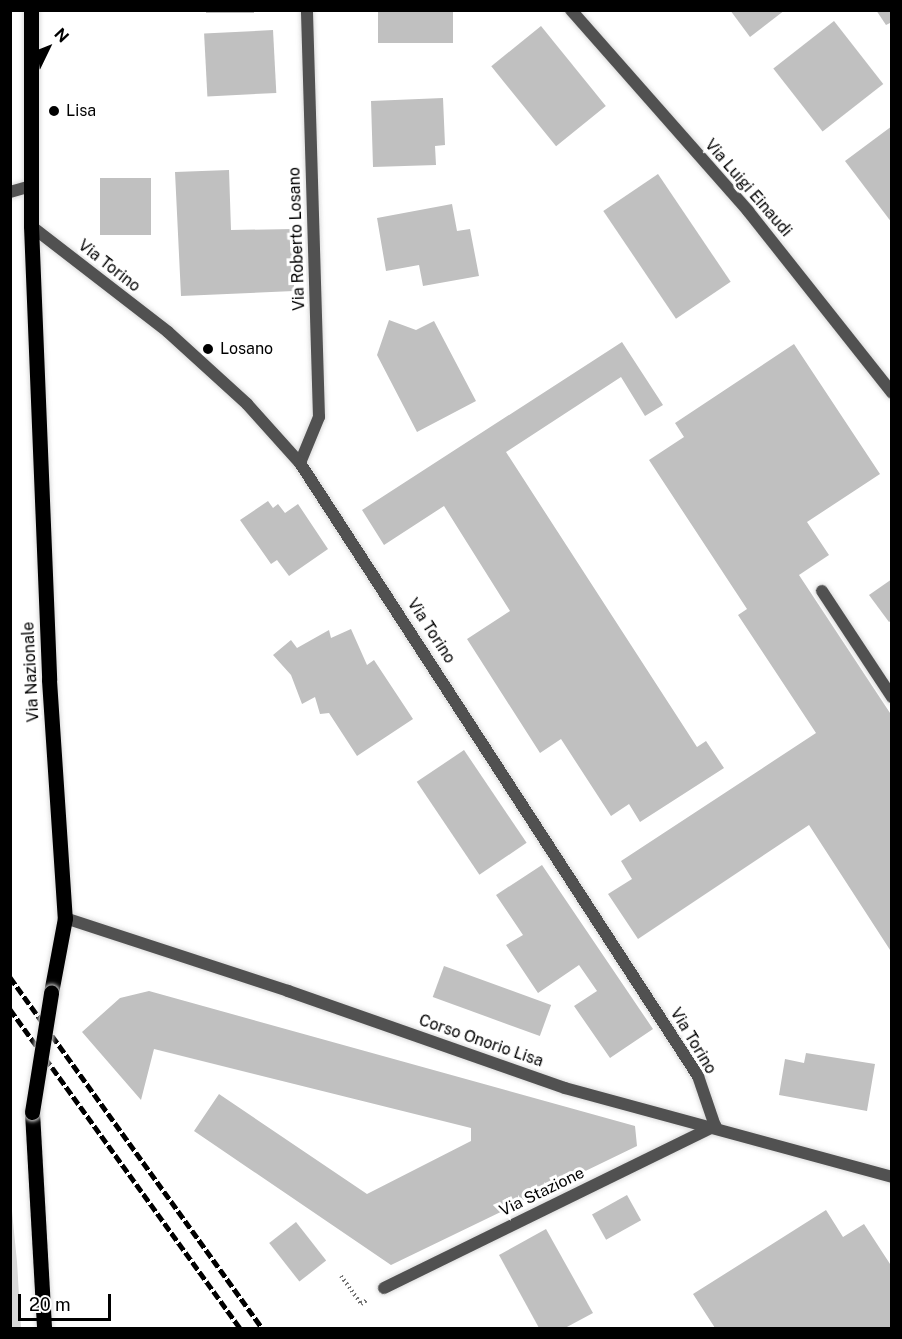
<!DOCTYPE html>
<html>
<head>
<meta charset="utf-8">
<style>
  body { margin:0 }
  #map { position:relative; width:902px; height:1339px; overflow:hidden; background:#fff; font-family:"Public Sans",sans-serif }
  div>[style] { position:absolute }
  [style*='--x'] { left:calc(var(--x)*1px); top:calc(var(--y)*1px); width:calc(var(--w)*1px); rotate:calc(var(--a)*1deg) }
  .green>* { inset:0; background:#d8d8d8 }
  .building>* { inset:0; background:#c0c0c0; transform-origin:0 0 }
  .path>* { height:4px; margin-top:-2px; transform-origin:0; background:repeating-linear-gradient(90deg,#737373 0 1.5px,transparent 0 4.5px) }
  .roads { filter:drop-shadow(0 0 2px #dbdbdb) drop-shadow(0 0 2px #dbdbdb) }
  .service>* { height:12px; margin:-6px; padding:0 6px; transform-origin:6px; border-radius:6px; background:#515151 }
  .minor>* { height:12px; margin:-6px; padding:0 6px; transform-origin:6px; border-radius:6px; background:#515151 }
  .tertiary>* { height:12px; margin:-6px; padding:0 6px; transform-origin:6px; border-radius:6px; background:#515151 }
  .primary>* { height:15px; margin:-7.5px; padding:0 7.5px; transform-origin:7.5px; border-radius:7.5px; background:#000 }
  .rail>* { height:4.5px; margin-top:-2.25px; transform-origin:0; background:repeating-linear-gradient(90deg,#000 0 9px,transparent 0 12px) }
  .bridges { filter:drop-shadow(0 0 2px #dbdbdb) drop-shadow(0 0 2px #dbdbdb) }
  .primary-bridge>* { height:15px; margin:-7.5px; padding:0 7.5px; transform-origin:7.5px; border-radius:7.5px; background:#000 }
  .dots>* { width:16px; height:16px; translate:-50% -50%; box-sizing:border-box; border:3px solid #fff; border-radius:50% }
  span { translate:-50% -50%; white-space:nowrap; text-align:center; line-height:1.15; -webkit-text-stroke:6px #fff; paint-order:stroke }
  .poi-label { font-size:16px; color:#000 }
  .left { translate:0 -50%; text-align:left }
  .street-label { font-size:16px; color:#000 }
  .frame { position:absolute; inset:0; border:12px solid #000; pointer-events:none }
  .north { position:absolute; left:18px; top:18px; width:60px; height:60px; -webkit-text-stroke:4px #fff; paint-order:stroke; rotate:47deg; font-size:16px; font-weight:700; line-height:24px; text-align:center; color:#000 }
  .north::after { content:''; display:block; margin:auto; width:21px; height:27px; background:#000; clip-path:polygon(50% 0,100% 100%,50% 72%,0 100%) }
  .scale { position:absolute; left:18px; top:1294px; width:93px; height:27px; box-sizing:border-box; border:3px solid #000; border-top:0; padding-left:8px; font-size:18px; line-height:21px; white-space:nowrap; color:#000; -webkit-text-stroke:4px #fff; paint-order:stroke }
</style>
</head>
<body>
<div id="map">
  <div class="green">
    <div style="clip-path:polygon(10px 1191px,17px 1262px,21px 1328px,11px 1328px)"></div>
  </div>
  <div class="building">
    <div style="left:206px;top:10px;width:48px;height:3px"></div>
    <div style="left:378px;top:10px;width:75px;height:33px"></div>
    <div style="clip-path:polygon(730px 10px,785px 10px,750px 37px)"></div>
    <div style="clip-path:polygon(876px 10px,892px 10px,892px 22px,886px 25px)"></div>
    <div style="left:834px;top:21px;width:80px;height:77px;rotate:52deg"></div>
    <div style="left:541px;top:26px;width:103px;height:64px;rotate:51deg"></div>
    <div style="left:273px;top:30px;width:63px;height:69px;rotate:87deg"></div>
    <div style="clip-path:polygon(443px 98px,445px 145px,435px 146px,436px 165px,373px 167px,371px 101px)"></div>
    <div style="clip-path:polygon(892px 126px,892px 223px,845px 161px)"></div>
    <div style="clip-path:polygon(229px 170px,231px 230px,294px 229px,294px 291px,181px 296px,175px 172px)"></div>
    <div style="left:658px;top:174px;width:130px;height:66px;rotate:56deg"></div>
    <div style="left:100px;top:178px;width:51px;height:57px"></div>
    <div style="clip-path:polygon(452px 204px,457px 231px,470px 229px,479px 276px,423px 286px,419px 265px,386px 271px,377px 218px)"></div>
    <div style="clip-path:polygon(389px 320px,416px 330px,434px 321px,476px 401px,417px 432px,377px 355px)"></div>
    <div style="clip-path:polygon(622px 342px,663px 405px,645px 416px,621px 377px,506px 452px,697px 747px,706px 741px,724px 768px,640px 822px,629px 804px,611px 816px,561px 739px,540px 753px,467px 639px,510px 611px,444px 506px,384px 545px,362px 510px)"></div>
    <div style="clip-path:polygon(794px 344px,880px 474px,807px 522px,829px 555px,799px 575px,892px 716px,892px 953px,809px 825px,638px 939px,608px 894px,632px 879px,621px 861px,816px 733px,738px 615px,747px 609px,649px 460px,684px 437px,675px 423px)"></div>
    <div style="clip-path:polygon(268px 501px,273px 508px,278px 504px,285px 513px,298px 504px,328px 549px,289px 576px,277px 560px,271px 564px,240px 520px)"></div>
    <div style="clip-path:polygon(892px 579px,892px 620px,889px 622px,869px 595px)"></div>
    <div style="clip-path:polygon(351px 629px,367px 665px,374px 660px,413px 719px,357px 756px,329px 713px,320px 714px,315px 697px,302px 704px,291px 675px,273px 655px,291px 640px,297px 648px,329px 630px,331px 638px)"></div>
    <div style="left:464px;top:750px;width:112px;height:57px;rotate:56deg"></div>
    <div style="clip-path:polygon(542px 865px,653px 1029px,610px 1058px,574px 1006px,597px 991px,579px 965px,538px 993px,506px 945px,523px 935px,496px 895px)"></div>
    <div style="left:444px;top:966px;width:114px;height:33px;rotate:20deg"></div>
    <div style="clip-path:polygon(149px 991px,635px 1126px,637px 1146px,391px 1265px,194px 1131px,219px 1094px,367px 1194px,471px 1141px,471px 1128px,154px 1049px,141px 1100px,82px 1032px,120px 998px)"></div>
    <div style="clip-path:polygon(806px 1053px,875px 1064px,867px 1111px,779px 1095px,785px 1059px,804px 1063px)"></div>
    <div style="left:627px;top:1195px;width:29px;height:40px;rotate:61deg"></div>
    <div style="clip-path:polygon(826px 1210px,843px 1237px,864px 1224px,892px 1267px,892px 1328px,715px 1328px,693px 1294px)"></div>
    <div style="left:296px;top:1222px;width:49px;height:34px;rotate:52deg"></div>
    <div style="clip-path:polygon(546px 1229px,593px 1313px,565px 1328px,539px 1328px,499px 1255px)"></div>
  </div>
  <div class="path">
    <div style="--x:341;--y:1276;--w:34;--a:54"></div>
    <div style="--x:361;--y:1304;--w:7;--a:-34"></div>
  </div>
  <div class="roads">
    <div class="service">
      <div style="--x:10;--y:192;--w:22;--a:-16"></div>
      <div style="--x:822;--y:591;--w:127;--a:56.6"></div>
    </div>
    <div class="minor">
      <div style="--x:571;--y:10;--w:268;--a:48.6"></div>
      <div style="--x:748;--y:211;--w:232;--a:51.6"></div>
      <div style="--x:300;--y:463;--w:50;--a:-67.6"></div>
      <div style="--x:319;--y:417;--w:407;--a:-91.7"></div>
      <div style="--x:384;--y:1288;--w:369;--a:-26.1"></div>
    </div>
    <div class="tertiary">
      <div style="--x:31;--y:226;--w:173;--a:37.7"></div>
      <div style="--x:168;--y:332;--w:107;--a:42.3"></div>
      <div style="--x:247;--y:404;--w:79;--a:48.1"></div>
      <div style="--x:300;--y:463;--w:731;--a:57.01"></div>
      <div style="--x:698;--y:1076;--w:53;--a:71.2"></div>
      <div style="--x:65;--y:918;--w:235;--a:18.1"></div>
      <div style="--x:288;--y:991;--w:293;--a:19.3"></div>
      <div style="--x:565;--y:1088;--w:339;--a:15.2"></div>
    </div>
    <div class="primary">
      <div style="--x:31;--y:10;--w:216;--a:90"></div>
      <div style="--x:31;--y:226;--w:454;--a:87.7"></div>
      <div style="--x:49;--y:680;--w:239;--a:86.2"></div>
      <div style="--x:65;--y:918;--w:76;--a:100.6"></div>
      <div style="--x:32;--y:1112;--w:216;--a:86.8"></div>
    </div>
  </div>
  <div class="rail">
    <div style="--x:10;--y:977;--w:432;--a:54.3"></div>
    <div style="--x:10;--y:1009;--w:393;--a:54.2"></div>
  </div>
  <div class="bridges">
    <div class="primary-bridge">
      <div style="--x:32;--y:1112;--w:121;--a:-80.9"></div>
    </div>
  </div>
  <div class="dots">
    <div style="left:54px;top:111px;background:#000"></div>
    <div style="left:208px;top:349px;background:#000"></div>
  </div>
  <div class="poi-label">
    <span class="left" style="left:66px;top:111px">Lisa</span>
    <span class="left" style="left:220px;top:349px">Losano</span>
  </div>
  <div class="street-label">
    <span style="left:748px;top:188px;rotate:49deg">Via Luigi Einaudi</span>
    <span style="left:297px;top:239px;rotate:-92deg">Via Roberto Losano</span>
    <span style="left:109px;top:266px;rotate:38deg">Via Torino</span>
    <span style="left:431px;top:631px;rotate:57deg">Via Torino</span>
    <span style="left:31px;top:672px;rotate:-93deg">Via Nazionale</span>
    <span style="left:481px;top:1041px;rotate:19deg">Corso Onorio Lisa</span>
    <span style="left:693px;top:1041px;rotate:59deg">Via Torino</span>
    <span style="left:542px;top:1192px;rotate:-26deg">Via Stazione</span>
  </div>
  <div class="frame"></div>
  <div class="north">N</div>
  <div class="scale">20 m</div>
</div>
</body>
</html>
